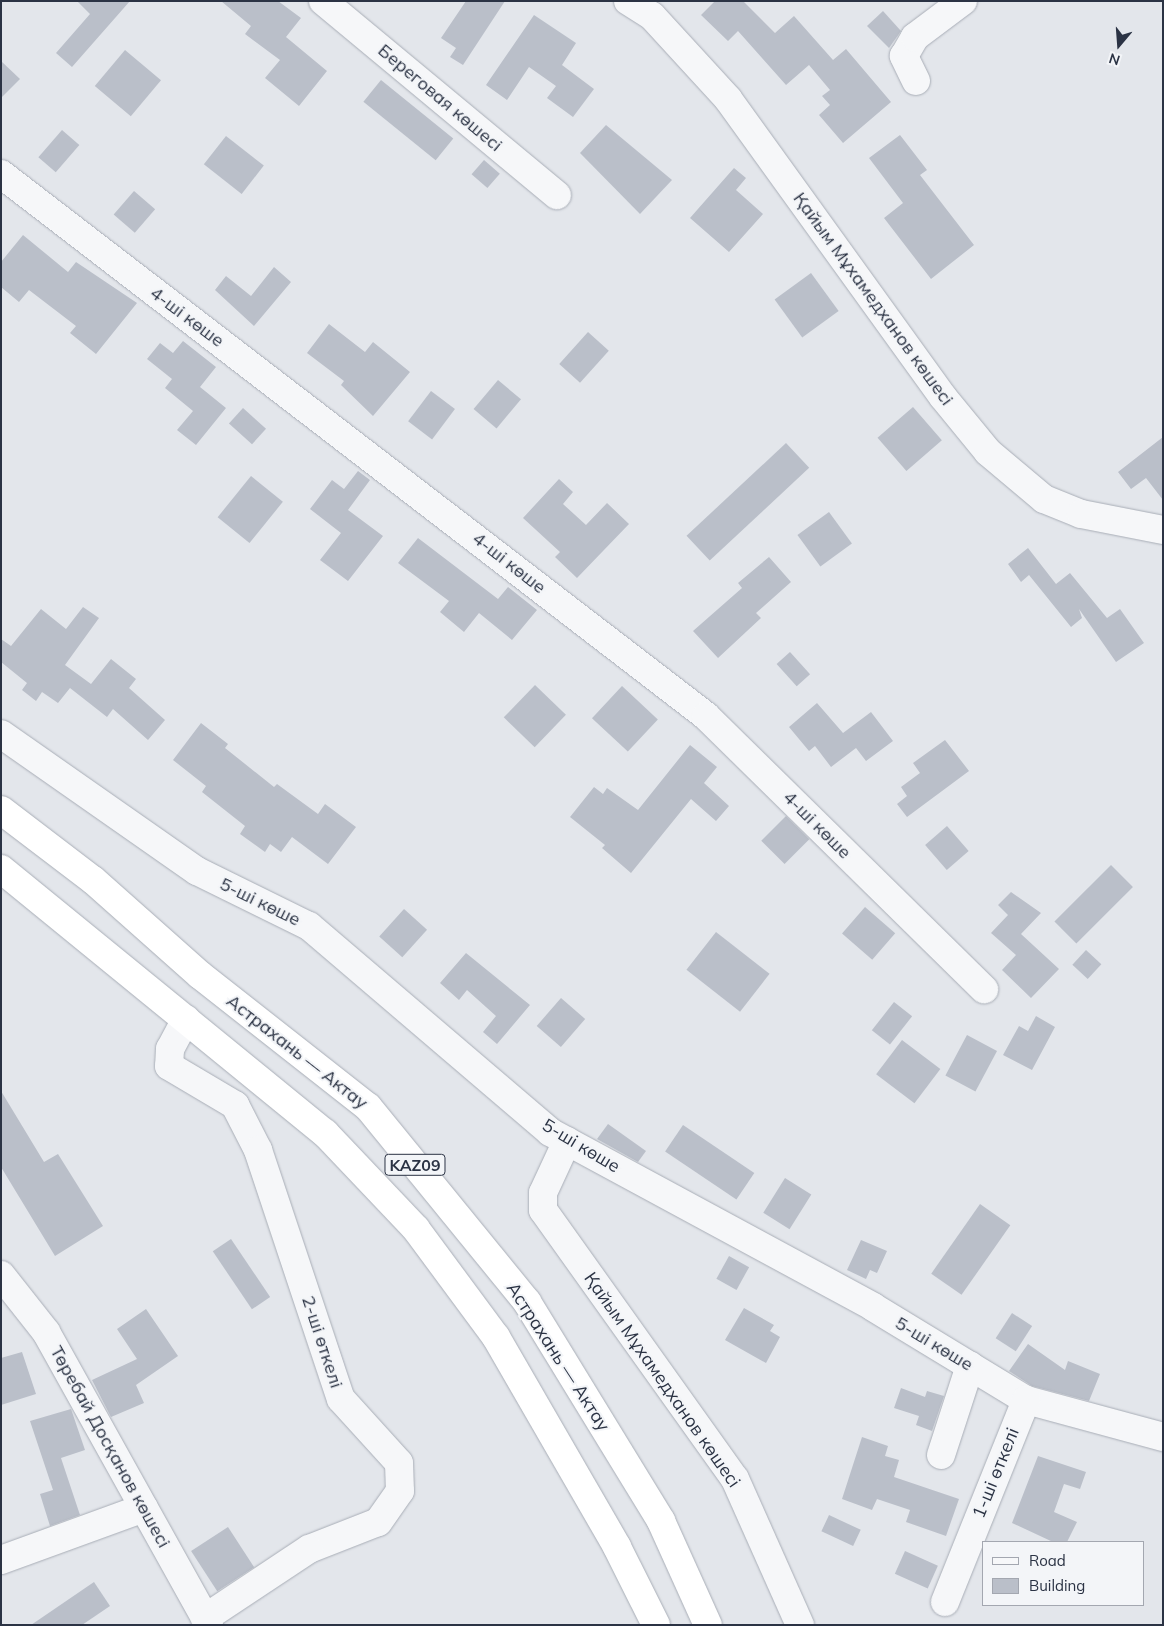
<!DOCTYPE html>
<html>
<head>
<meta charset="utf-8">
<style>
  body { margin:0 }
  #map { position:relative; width:1164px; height:1626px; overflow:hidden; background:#e3e6eb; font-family:Mulish,sans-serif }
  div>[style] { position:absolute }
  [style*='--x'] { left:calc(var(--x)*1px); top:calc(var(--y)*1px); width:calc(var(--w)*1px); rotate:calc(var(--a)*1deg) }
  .building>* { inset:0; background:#babfc9; transform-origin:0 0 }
  .roads { filter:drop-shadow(0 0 1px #a8adb6) drop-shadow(0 0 1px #a8adb6) }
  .minor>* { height:28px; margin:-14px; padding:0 14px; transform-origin:14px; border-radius:14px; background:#f6f7f9 }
  .highway>* { height:28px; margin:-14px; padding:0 14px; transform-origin:14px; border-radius:14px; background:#fff }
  span { translate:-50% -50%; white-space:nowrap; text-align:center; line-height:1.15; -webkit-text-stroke:4px #f3f5f8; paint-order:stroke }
  .shield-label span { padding:1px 4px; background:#f3f5f8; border:1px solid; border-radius:4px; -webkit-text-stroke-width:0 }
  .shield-label { font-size:16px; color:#2b3344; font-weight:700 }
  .street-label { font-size:18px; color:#2b3344 }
  .frame { position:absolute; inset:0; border:2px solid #2b3344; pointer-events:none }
  .legend { position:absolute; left:982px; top:1541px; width:162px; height:65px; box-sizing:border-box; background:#f3f5f8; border:1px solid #a3a7b0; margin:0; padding:6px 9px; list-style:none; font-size:15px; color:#2b3344 }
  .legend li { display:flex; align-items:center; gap:10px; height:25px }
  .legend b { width:25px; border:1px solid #a3a7b0 }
  .north { position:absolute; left:1094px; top:20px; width:50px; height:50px; -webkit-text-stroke:4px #f3f5f8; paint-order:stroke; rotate:198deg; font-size:14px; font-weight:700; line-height:20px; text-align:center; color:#2b3344 }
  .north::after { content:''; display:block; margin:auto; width:18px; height:22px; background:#2b3344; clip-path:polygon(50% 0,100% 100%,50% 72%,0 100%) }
</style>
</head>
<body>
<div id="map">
  <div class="building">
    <div style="clip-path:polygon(77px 1px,130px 1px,72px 67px,56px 53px,90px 14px)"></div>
    <div style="clip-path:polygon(221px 1px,278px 1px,301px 18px,286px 37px,327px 71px,299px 106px,265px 78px,280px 60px,245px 34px,251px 26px)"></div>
    <div style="clip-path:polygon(466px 1px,505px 1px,463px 65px,450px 57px,456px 48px,441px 38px)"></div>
    <div style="clip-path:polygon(715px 1px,743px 1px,775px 33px,794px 16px,833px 60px,846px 49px,891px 102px,843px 143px,819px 115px,830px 105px,822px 96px,830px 90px,809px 65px,786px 85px,738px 31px,728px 41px,701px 15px)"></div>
    <div style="clip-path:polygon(883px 11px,901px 31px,889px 48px,867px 26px)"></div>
    <div style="clip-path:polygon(534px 15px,576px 43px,562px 65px,594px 89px,573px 117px,547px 98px,556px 86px,529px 67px,507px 100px,486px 85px)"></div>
    <div style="left:125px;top:50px;width:47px;height:47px;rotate:40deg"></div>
    <div style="clip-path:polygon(1px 61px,20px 79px,1px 98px)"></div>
    <div style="left:381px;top:80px;width:93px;height:28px;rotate:39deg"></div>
    <div style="clip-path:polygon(606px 125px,672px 180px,640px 214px,580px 153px)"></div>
    <div style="left:62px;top:130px;width:23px;height:36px;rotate:41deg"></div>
    <div style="clip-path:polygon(900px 135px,927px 170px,920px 175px,974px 245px,931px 279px,884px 218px,903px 203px,869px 158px)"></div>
    <div style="left:226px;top:136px;width:48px;height:36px;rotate:38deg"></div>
    <div style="left:484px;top:160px;width:21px;height:19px;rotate:41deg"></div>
    <div style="clip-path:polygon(734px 168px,746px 178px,736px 190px,763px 214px,729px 252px,690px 218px)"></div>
    <div style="left:134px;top:191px;width:28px;height:31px;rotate:41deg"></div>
    <div style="clip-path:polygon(23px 235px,68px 272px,76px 262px,137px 303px,96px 354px,70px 333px,76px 326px,29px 290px,19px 302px,1px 287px,1px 262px)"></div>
    <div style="clip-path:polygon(274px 267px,291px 282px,254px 326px,215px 290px,226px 276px,251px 296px)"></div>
    <div style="left:811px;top:273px;width:47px;height:45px;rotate:54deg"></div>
    <div style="clip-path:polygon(329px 324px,365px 352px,373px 342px,410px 372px,373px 416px,341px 385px,344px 381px,307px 353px)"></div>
    <div style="left:588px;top:332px;width:28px;height:43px;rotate:42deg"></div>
    <div style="clip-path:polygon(183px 341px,216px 367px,200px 387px,226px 408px,196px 445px,177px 430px,193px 411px,165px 388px,172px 379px,147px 359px,160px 343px,173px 353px)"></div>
    <div style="left:498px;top:380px;width:30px;height:38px;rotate:40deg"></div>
    <div style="left:431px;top:391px;width:30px;height:38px;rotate:37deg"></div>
    <div style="left:913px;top:407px;width:44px;height:47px;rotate:49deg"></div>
    <div style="left:243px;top:408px;width:31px;height:21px;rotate:42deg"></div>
    <div style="clip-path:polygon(1163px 437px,1163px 500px,1146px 478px,1131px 489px,1118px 472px)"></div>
    <div style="left:786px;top:443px;width:34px;height:136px;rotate:47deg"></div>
    <div style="clip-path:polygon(358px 471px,370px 480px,348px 510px,383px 536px,348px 581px,320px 560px,341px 533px,310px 509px,332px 480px,344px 489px)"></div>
    <div style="left:251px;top:476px;width:41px;height:53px;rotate:39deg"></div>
    <div style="clip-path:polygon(559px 479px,573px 492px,563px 504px,586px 525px,607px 503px,629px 524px,577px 578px,555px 557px,560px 552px,523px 518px)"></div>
    <div style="left:829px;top:512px;width:39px;height:39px;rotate:54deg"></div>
    <div style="clip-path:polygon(418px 538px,498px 599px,508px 587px,537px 610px,512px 640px,479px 613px,464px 632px,440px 612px,449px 601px,398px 563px)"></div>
    <div style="clip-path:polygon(1028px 548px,1056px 584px,1070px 573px,1107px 618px,1120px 609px,1144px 643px,1116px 662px,1079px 609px,1082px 618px,1071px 627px,1029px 575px,1021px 582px,1008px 564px)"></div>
    <div style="clip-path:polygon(769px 557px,791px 582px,756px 613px,761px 618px,718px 658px,693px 631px,742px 588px,738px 583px)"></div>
    <div style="clip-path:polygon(83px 607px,99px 618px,65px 665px,91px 684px,111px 659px,136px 679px,129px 688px,165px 720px,148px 740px,113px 709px,107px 717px,70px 688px,58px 703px,42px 692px,36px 701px,22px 690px,27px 683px,1px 662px,1px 639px,11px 646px,41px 609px,66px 629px)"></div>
    <div style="left:790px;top:652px;width:30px;height:18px;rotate:48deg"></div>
    <div style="left:535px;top:685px;width:43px;height:45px;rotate:44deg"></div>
    <div style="left:622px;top:686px;width:49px;height:44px;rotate:43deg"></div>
    <div style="clip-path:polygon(817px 703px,843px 733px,871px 712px,893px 741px,866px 761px,856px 748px,831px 767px,815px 746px,809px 751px,789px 727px)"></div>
    <div style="clip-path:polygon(201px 723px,228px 744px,225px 748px,274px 787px,277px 784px,318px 814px,325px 804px,356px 827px,328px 864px,292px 837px,281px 852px,270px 844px,265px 852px,240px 834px,245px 826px,202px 792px,206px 786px,173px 760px)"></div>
    <div style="clip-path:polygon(945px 740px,969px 771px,907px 817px,897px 804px,907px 796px,901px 787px,920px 773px,913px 763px)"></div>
    <div style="clip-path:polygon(690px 745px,717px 767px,704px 783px,729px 806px,716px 821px,691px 799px,631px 873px,602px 848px,605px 845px,570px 817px,594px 787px,603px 794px,607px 788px,638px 810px)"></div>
    <div style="left:786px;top:816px;width:33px;height:35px;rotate:45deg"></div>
    <div style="left:947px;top:826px;width:33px;height:29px;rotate:49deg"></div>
    <div style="left:1111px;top:865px;width:31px;height:80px;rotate:45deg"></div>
    <div style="clip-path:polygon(1011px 892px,1041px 913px,1021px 934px,1059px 969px,1031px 998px,1002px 970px,1016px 955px,991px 933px,1008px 915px,998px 905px)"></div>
    <div style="left:865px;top:907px;width:40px;height:35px;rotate:41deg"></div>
    <div style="left:404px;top:909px;width:31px;height:37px;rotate:42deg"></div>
    <div style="left:716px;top:932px;width:68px;height:48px;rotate:38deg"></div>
    <div style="left:1086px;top:950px;width:21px;height:20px;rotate:43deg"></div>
    <div style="clip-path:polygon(466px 953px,530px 1005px,497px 1044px,483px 1032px,496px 1016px,467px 990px,459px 1000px,440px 983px)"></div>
    <div style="left:561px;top:998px;width:32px;height:37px;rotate:41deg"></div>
    <div style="left:894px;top:1002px;width:23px;height:36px;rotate:38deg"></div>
    <div style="clip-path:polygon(1036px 1016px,1055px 1027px,1032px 1070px,1003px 1055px,1019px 1026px,1028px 1031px)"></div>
    <div style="left:967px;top:1035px;width:34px;height:46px;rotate:28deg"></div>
    <div style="left:902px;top:1040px;width:48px;height:43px;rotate:37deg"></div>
    <div style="clip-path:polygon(1px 1091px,44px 1162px,58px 1154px,103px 1226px,55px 1256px,1px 1167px)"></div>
    <div style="clip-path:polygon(608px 1124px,646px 1151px,638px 1162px,597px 1139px)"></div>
    <div style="left:683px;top:1125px;width:86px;height:32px;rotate:34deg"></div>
    <div style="left:785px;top:1178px;width:31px;height:41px;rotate:32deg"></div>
    <div style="left:980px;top:1204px;width:37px;height:85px;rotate:35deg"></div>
    <div style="left:231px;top:1239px;width:70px;height:22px;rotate:56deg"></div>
    <div style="clip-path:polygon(861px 1240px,887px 1251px,877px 1273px,870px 1270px,866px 1279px,847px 1270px)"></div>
    <div style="left:729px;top:1256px;width:23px;height:26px;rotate:29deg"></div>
    <div style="clip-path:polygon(744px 1308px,774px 1325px,770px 1331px,780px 1337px,766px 1363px,725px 1340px)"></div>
    <div style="clip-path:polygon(146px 1309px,178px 1356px,136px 1385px,144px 1403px,111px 1417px,92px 1380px,137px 1359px,117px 1329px)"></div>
    <div style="left:1012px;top:1313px;width:24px;height:30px;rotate:33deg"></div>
    <div style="clip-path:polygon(1028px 1344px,1065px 1370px,1068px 1361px,1100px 1374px,1089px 1401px,1032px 1386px,1009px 1371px)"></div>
    <div style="clip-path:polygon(22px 1352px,36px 1394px,1px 1405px,1px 1358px)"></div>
    <div style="clip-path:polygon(901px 1388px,925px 1397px,927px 1391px,944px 1396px,932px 1431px,916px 1425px,919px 1416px,894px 1408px)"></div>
    <div style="clip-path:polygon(71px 1409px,85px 1450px,61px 1458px,80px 1515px,50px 1526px,40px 1494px,53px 1490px,30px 1421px)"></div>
    <div style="clip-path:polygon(862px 1437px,888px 1446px,885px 1456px,899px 1460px,894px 1477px,959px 1499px,946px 1536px,906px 1522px,910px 1510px,877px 1499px,872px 1510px,842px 1499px)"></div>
    <div style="clip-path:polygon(1038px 1456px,1086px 1472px,1080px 1489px,1064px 1484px,1054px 1512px,1077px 1522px,1067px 1542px,1053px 1542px,1012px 1523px)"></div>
    <div style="left:829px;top:1515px;width:35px;height:18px;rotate:25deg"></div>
    <div style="left:228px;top:1527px;width:48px;height:44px;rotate:57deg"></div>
    <div style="left:905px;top:1551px;width:36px;height:25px;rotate:24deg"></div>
    <div style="clip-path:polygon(94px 1582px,110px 1606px,82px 1625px,31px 1625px)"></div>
  </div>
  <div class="roads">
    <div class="minor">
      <div style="--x:323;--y:1;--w:304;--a:39.7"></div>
      <div style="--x:628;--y:1;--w:28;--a:32"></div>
      <div style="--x:652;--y:16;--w:113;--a:47.5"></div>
      <div style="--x:728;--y:99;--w:367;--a:54.2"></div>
      <div style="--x:943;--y:397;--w:71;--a:50.7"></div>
      <div style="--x:988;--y:452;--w:73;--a:40"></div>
      <div style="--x:1044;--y:499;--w:40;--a:22"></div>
      <div style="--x:1081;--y:514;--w:84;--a:11"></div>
      <div style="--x:916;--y:81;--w:28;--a:-116"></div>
      <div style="--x:904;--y:56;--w:22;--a:-60"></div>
      <div style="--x:915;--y:37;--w:60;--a:-36.9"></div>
      <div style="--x:1;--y:174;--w:889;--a:37.55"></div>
      <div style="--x:706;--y:716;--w:390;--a:44.5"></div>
      <div style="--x:1;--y:734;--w:239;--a:35"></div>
      <div style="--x:197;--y:871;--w:125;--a:26.2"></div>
      <div style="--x:309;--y:926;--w:317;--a:40.5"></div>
      <div style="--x:550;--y:1132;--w:367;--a:28.4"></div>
      <div style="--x:873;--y:1307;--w:179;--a:31.3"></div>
      <div style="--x:1026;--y:1400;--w:142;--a:15.1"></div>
      <div style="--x:186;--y:1019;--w:34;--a:118"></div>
      <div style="--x:170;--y:1049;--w:17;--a:93"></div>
      <div style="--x:169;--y:1066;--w:77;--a:30.6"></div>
      <div style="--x:235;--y:1105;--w:51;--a:62.9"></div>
      <div style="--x:258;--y:1150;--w:262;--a:71.6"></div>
      <div style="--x:341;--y:1399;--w:86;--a:47.8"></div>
      <div style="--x:399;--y:1463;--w:28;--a:88"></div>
      <div style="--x:400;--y:1491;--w:38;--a:125"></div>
      <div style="--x:378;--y:1522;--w:74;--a:158.6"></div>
      <div style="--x:309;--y:1549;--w:125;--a:146.4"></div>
      <div style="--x:567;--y:1141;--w:57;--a:114.8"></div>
      <div style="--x:543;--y:1193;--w:17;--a:90"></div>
      <div style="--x:543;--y:1210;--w:330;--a:54.5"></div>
      <div style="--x:735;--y:1479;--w:160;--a:66"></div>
      <div style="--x:1;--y:1275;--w:73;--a:51.7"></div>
      <div style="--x:46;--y:1332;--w:335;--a:60.9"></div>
      <div style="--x:941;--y:1455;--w:94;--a:-72"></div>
      <div style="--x:1;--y:1560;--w:152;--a:-20"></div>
      <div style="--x:945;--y:1602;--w:218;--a:-68.1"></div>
    </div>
    <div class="highway">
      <div style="--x:1;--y:810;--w:116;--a:37.3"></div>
      <div style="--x:93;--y:880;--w:143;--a:41.6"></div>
      <div style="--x:200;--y:975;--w:214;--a:38.2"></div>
      <div style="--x:368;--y:1107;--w:252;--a:50.8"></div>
      <div style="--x:527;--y:1302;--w:257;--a:58.5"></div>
      <div style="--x:661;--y:1521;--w:114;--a:65.7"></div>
      <div style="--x:1;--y:869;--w:418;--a:39.2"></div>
      <div style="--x:325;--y:1133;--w:132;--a:46.5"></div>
      <div style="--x:416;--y:1229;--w:134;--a:53.5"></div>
      <div style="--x:496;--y:1337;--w:242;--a:60"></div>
      <div style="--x:617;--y:1547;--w:87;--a:63.4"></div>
    </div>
  </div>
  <div class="shield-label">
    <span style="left:415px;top:1165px">KAZ09</span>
  </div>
  <div class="street-label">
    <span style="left:440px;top:98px;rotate:40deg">Береговая көшесі</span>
    <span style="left:873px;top:299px;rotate:54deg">Қайым Мұхамедханов көшесi</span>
    <span style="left:187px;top:317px;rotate:37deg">4-шi көше</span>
    <span style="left:509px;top:563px;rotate:38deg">4-шi көше</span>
    <span style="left:817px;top:825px;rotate:45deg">4-шi көше</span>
    <span style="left:260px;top:902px;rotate:26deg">5-шi көше</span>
    <span style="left:297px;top:1052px;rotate:38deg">Астрахань — Актау</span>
    <span style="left:581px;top:1146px;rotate:31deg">5-шi көше</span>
    <span style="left:322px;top:1342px;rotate:72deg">2-ші өткелі</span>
    <span style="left:934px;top:1344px;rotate:31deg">5-шi көше</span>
    <span style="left:558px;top:1357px;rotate:57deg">Астрахань — Актау</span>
    <span style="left:662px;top:1380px;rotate:55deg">Қайым Мұхамедханов көшесi</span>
    <span style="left:110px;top:1447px;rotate:61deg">Төребай Досқанов көшесі</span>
    <span style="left:996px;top:1473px;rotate:-68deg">1-ші өткелі</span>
  </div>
  <div class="frame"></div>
  <ul class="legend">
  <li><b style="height:6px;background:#f6f7f9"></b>Road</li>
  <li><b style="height:14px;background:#babfc9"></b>Building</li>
  </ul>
  <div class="north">N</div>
</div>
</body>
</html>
